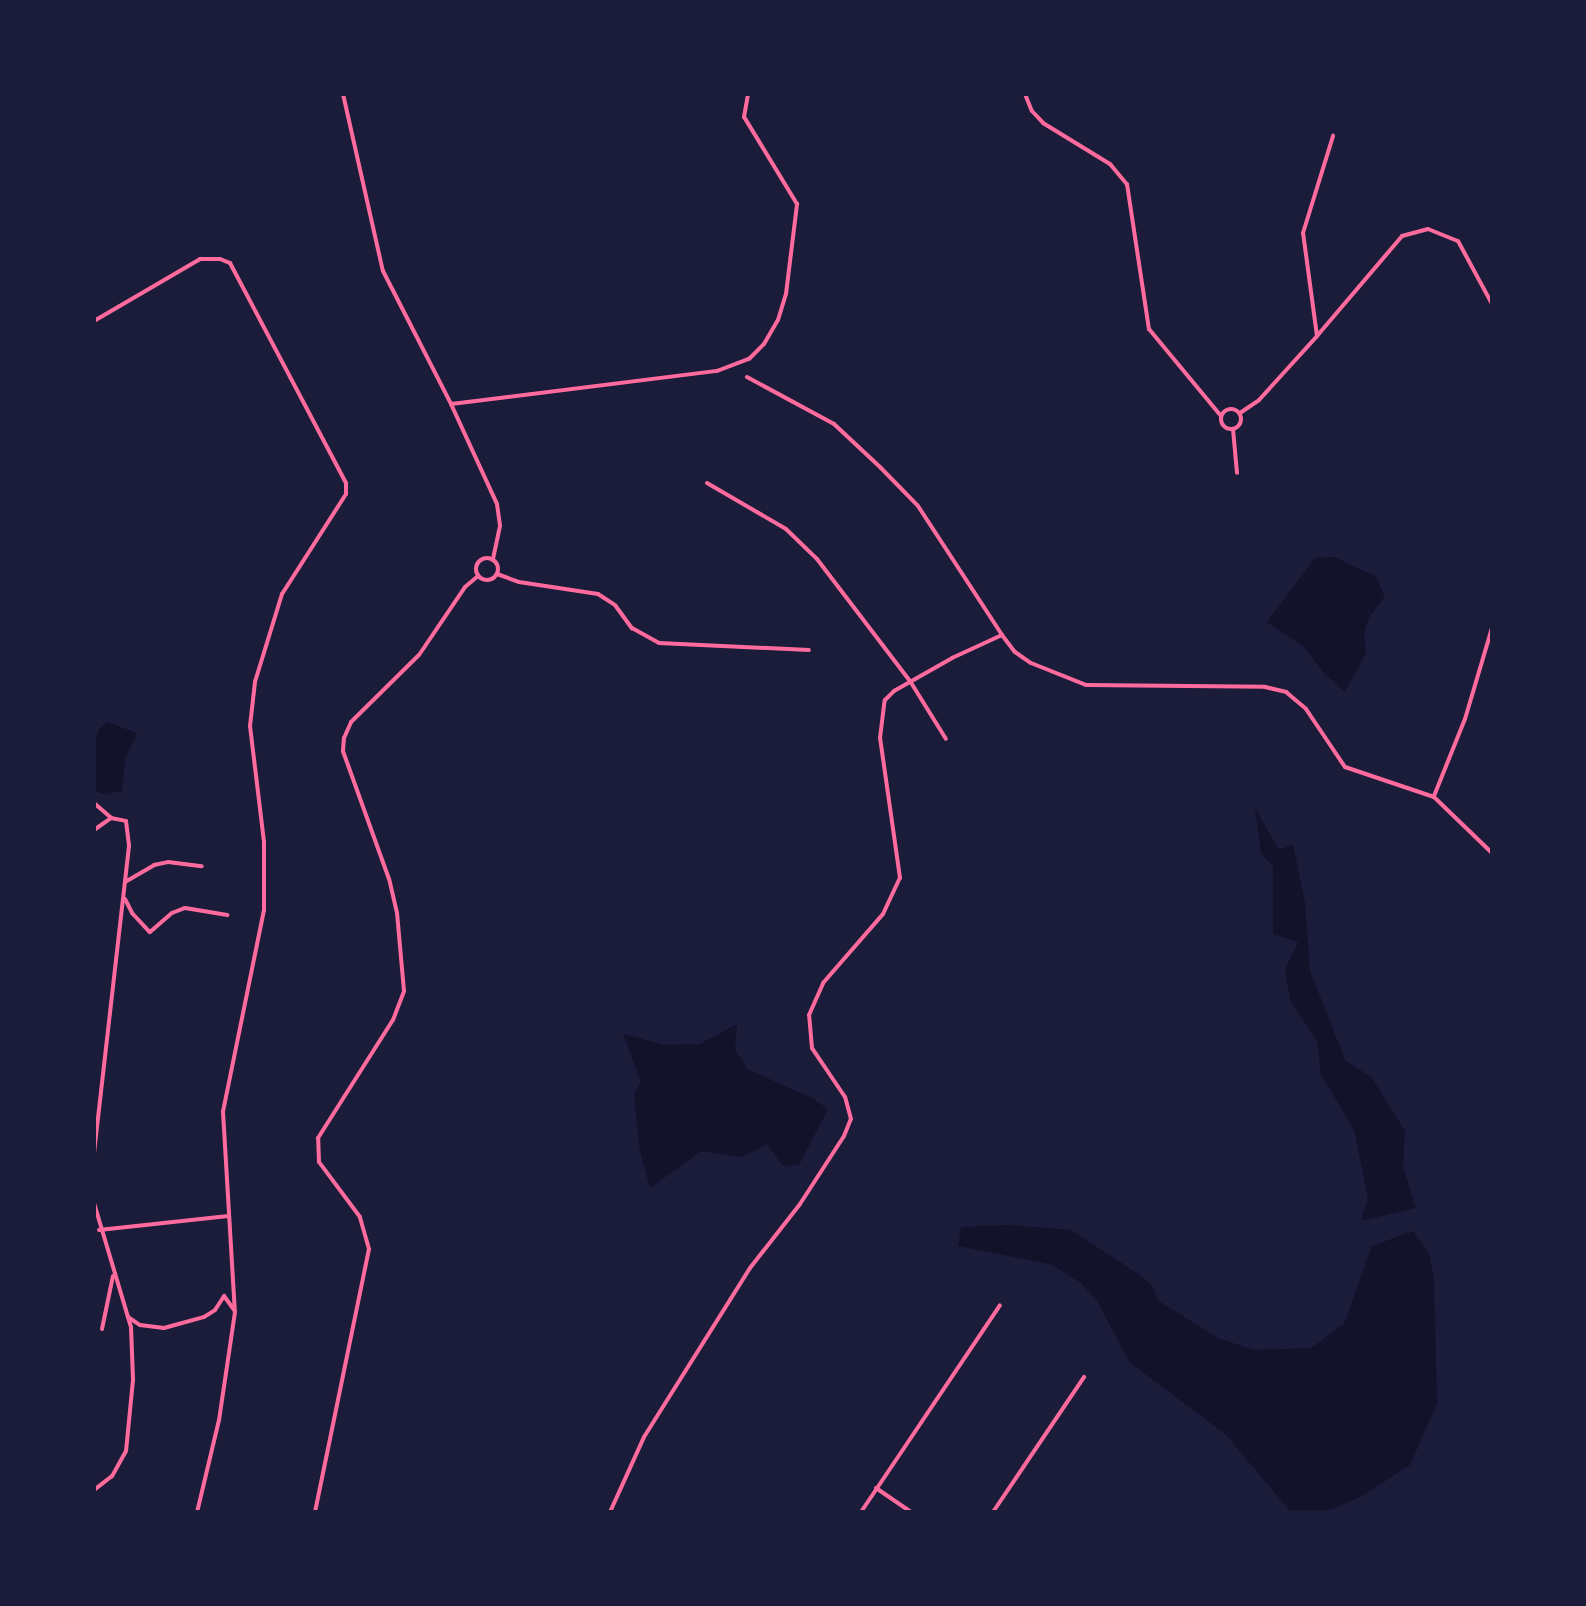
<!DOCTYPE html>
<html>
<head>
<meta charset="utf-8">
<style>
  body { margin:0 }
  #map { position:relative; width:1586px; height:1606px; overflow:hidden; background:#1b1b3a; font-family:"Nunito Sans",sans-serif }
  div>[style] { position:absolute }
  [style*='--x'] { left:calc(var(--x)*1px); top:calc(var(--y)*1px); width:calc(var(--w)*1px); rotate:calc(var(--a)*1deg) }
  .water>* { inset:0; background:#12122b }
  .minor>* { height:4px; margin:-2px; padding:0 2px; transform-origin:2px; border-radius:2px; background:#ff6b9d }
  .minor>.ring { margin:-2px; padding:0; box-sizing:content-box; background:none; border:4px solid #ff6b9d; border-radius:50% }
  span { translate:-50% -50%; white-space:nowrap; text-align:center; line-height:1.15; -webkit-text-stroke:7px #1b1b3a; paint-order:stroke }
  .frame { position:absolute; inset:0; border:96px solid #1b1b3a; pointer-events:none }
</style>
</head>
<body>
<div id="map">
  <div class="water">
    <div style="clip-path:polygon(1334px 557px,1375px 576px,1385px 596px,1368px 619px,1364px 635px,1366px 653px,1345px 692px,1324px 673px,1304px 647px,1267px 622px,1315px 558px)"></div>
    <div style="clip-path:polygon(107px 722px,137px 733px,125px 759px,122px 793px,116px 791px,107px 795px,94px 791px,95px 743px,99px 729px)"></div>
    <div style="clip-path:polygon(1255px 808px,1279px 850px,1293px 844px,1305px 903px,1310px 971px,1345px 1060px,1372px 1078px,1405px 1131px,1403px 1167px,1416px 1208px,1361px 1221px,1368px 1198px,1354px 1130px,1321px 1074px,1317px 1041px,1290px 1000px,1285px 970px,1298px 942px,1273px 934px,1273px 867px,1261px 853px)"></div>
    <div style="clip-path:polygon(737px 1024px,735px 1049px,747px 1069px,812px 1098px,828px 1109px,799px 1165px,783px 1166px,767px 1144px,742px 1157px,701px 1151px,650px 1188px,640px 1151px,634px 1095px,641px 1082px,623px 1034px,665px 1045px,700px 1044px)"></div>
    <div style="clip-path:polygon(1009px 1225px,1071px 1230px,1143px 1277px,1153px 1287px,1157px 1300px,1218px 1338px,1254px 1350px,1311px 1348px,1344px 1324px,1372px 1246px,1413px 1231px,1429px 1254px,1434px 1281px,1437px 1403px,1410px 1465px,1362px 1496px,1327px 1512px,1291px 1512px,1225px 1434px,1129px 1362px,1098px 1302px,1081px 1283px,1053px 1265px,958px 1246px,961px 1227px)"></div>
  </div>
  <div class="minor">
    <div style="--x:343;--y:94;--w:181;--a:77.3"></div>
    <div style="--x:383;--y:271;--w:149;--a:62.9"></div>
    <div style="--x:451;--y:404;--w:110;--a:65.3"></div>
    <div style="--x:497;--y:504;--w:22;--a:82"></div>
    <div style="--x:500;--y:526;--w:35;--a:102"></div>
    <div style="--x:1025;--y:94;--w:18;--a:68"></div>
    <div style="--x:1032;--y:111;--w:16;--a:47"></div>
    <div style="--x:1043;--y:123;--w:79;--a:31.5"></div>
    <div style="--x:1110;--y:164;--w:26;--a:50"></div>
    <div style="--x:1127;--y:184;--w:147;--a:81.4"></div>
    <div style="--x:1149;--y:329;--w:113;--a:50.4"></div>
    <div style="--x:94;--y:321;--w:123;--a:-30.3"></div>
    <div style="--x:200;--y:259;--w:20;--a:0"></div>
    <div style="--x:220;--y:259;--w:11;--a:22"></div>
    <div style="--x:230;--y:263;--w:249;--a:62.2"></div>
    <div style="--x:346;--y:483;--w:11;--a:90"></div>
    <div style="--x:346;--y:494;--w:119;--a:122.6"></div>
    <div style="--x:282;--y:594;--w:92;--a:107.1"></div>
    <div style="--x:255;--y:682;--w:44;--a:96.5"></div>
    <div style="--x:250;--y:726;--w:116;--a:83.1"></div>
    <div style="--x:264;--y:841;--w:69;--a:90"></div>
    <div style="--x:264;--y:910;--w:206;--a:101.5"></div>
    <div style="--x:223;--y:1112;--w:200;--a:86.6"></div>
    <div style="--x:235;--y:1312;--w:109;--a:98.4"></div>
    <div style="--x:219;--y:1420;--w:95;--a:103.4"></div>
    <div style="--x:1317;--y:336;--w:104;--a:-97.7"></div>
    <div style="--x:1303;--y:233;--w:102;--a:-72.8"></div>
    <div style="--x:747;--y:377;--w:99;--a:28.4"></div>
    <div style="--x:834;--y:424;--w:63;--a:43.1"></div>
    <div style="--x:880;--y:467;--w:54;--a:45.7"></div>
    <div style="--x:918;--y:506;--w:154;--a:56.9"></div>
    <div style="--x:1002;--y:635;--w:21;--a:53"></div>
    <div style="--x:1015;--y:652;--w:19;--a:35"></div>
    <div style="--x:1031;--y:663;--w:59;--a:21.8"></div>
    <div style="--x:1086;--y:685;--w:179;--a:0.6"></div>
    <div style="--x:1265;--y:687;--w:22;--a:13"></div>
    <div style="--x:1286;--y:692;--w:26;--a:40"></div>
    <div style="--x:1306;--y:709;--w:70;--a:56.1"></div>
    <div style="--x:1345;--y:767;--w:94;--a:18.6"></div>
    <div style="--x:1434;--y:797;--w:81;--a:44"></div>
    <div style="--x:451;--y:404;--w:268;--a:-7.1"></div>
    <div style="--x:717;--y:371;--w:34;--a:-21"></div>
    <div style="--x:749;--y:359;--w:21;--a:-45"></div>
    <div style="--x:764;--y:344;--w:28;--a:-60"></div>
    <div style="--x:778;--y:320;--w:27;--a:-73"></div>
    <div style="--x:786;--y:294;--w:91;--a:-83"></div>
    <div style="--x:797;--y:204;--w:102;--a:-121.3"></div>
    <div style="--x:744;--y:117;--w:23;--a:-80"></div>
    <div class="ring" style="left:1221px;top:409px;width:16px;height:16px"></div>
    <div style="--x:1240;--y:413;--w:23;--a:-34"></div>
    <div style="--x:1259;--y:400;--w:86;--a:-47.8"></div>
    <div style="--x:1317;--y:336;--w:131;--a:-49.6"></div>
    <div style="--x:1402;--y:236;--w:27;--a:-15"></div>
    <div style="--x:1428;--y:229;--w:32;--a:22"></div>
    <div style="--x:1458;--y:241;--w:72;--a:61.6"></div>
    <div style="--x:1233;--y:429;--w:44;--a:84.8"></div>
    <div style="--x:707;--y:483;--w:91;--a:30.2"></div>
    <div style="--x:786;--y:529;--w:43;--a:44.1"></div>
    <div style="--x:817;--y:559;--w:153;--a:52.7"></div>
    <div style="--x:910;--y:681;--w:68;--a:58.2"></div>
    <div class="ring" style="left:476px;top:558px;width:18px;height:18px"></div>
    <div style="--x:497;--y:574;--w:23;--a:20"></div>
    <div style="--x:519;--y:582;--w:80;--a:8.6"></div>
    <div style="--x:598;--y:594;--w:20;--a:33"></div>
    <div style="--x:615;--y:605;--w:29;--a:54"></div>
    <div style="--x:632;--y:628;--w:31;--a:29"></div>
    <div style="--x:659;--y:643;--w:150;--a:2.7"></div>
    <div style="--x:1434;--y:796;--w:83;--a:-68.1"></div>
    <div style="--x:1465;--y:719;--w:95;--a:-73.5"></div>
    <div style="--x:94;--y:803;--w:23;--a:41"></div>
    <div style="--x:94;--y:830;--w:21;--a:-35"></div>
    <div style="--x:111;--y:818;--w:15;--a:11"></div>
    <div style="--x:126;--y:821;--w:25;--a:83"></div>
    <div style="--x:129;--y:846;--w:309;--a:96.5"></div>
    <div style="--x:125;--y:882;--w:34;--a:-30"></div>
    <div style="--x:154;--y:865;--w:14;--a:-12"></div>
    <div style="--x:168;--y:862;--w:34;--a:7"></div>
    <div style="--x:125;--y:899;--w:16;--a:63"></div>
    <div style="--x:132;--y:913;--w:26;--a:47"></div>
    <div style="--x:150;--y:932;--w:29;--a:-41"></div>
    <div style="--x:172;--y:913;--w:14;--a:-21"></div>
    <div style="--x:185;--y:908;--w:43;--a:9.5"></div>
    <div style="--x:94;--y:1203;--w:129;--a:73.4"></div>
    <div style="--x:131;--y:1327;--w:53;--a:87.8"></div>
    <div style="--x:133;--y:1380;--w:71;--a:95.6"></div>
    <div style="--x:126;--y:1451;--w:29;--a:119"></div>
    <div style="--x:112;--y:1476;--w:23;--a:142"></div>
    <div style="--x:99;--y:1230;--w:130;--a:-6.2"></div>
    <div style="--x:128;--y:1317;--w:14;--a:34"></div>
    <div style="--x:140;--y:1325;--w:24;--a:7"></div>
    <div style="--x:164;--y:1328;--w:41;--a:-15.4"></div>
    <div style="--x:204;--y:1317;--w:13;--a:-32"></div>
    <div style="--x:215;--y:1310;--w:17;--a:-57"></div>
    <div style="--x:224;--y:1296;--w:17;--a:54"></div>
    <div style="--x:102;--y:1329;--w:54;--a:-78.3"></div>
    <div style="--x:876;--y:1488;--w:42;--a:34.4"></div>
    <div style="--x:315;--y:1512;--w:268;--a:-78.4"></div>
    <div style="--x:369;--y:1249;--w:33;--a:-106"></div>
    <div style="--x:360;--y:1217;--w:69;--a:-126.7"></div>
    <div style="--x:319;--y:1162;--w:24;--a:-92"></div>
    <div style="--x:318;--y:1138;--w:140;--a:-57.6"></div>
    <div style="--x:393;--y:1020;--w:31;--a:-69"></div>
    <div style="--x:404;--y:991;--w:78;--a:-95.1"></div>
    <div style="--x:397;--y:913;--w:35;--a:-103"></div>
    <div style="--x:389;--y:879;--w:136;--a:-109.8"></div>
    <div style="--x:343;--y:751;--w:13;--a:-86"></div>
    <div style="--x:344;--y:738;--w:17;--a:-66"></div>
    <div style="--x:351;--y:722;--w:95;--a:-44.6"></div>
    <div style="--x:419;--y:655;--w:82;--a:-55.9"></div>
    <div style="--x:465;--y:587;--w:17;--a:-40"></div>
    <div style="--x:610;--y:1512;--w:82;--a:-65.6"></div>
    <div style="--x:644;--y:1437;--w:199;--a:-57.9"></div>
    <div style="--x:750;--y:1268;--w:81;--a:-52"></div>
    <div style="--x:800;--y:1204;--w:81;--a:-57.1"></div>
    <div style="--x:844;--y:1136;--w:18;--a:-68"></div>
    <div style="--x:851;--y:1119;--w:23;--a:-105"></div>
    <div style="--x:845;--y:1097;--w:59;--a:-124"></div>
    <div style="--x:812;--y:1048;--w:33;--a:-95"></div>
    <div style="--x:809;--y:1015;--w:35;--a:-66"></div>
    <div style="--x:823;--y:983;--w:91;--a:-49"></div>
    <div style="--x:883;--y:914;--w:40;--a:-65"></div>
    <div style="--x:900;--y:878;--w:141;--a:-98.1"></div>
    <div style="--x:880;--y:738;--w:38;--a:-83"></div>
    <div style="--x:885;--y:700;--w:13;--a:-45"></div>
    <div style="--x:894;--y:691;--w:67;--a:-29.6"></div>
    <div style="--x:952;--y:658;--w:55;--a:-24.7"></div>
    <div style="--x:861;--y:1512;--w:249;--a:-56.1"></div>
    <div style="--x:993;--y:1512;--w:163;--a:-56"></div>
  </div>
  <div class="frame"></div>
</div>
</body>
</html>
